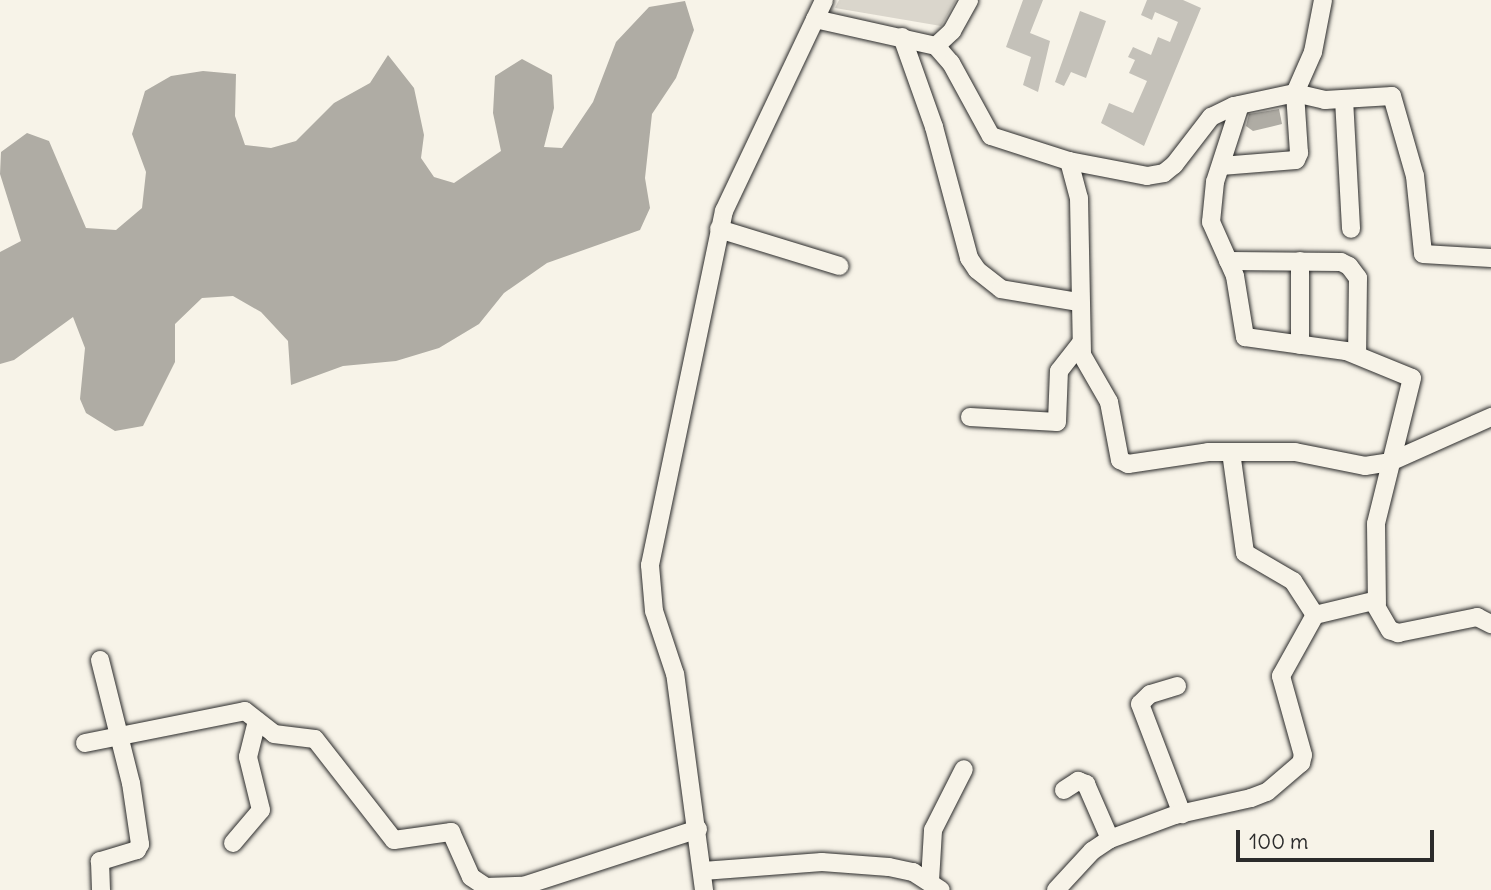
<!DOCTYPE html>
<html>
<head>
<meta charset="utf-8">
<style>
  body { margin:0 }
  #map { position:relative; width:1491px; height:890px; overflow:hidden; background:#f7f3e8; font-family:Delius,sans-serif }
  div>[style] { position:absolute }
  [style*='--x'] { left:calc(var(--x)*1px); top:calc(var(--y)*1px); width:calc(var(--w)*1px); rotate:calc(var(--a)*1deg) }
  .green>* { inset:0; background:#dad6cc }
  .water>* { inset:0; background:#afaca4 }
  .building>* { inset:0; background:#c4c1b9 }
  .roads { filter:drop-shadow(0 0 2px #2b2b2b) drop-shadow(0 0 2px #2b2b2b) }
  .minor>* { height:18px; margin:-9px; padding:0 9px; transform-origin:9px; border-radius:9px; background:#f7f3e8 }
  span { translate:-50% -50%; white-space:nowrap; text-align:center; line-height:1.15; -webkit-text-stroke:6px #f7f3e8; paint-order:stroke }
  .scale { position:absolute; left:1236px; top:830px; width:198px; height:32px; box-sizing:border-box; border:4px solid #2b2b2b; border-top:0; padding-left:9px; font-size:21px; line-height:24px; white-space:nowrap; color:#2b2b2b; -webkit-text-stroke:5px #f7f3e8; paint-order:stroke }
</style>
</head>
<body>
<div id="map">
  <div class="green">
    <div style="clip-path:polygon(839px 0,956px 0,941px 26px,835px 8px)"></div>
  </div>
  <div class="water">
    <div style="clip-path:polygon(685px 1px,694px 30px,676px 78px,652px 114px,645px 178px,650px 208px,640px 230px,547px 263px,504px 293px,479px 324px,439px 348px,396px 361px,343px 366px,291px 385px,288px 341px,261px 312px,233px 296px,202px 298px,175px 324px,175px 362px,143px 426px,115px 431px,86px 413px,80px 399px,85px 348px,73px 317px,14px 360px,0 364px,0 252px,21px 241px,0 174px,1px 152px,27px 133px,49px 141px,86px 228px,116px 230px,142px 208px,146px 172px,132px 134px,145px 91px,171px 76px,203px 71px,236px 74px,235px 116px,245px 145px,271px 148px,296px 141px,334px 103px,370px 83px,388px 55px,414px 88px,424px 135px,421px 158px,434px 177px,454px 183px,501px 151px,493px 113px,495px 76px,522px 59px,552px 75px,554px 108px,544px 147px,562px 148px,593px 102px,616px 42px,649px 7px)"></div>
    <div style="clip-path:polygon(1279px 109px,1282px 124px,1253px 131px,1246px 126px,1249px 114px)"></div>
  </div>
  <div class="building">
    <div style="clip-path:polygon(1023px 0,1043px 0,1030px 33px,1050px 41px,1038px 92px,1023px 85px,1031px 57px,1006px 47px)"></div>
    <div style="clip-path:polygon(1147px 0,1183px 0,1201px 8px,1144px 146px,1101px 123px,1109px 103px,1133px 113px,1147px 81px,1129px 73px,1135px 60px,1128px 57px,1133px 47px,1151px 55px,1158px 37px,1170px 42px,1178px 22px,1155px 12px,1152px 20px,1141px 15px)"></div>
    <div style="clip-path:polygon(1080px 11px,1106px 21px,1086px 78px,1071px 72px,1064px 86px,1055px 82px)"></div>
  </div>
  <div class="roads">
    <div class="minor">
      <div style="--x:815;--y:19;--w:124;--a:12.6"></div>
      <div style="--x:936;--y:46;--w:23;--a:49"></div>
      <div style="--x:951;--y:63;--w:83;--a:61.3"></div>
      <div style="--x:991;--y:136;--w:82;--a:17.8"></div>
      <div style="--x:1069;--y:161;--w:79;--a:10.9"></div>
      <div style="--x:1147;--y:176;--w:17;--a:-10"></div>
      <div style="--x:1164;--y:173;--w:13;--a:-39"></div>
      <div style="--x:1174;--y:165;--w:61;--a:-52.4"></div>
      <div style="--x:1211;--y:117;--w:25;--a:-26"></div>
      <div style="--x:1234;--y:106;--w:62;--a:-12"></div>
      <div style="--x:1295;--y:93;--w:45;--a:-66.3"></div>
      <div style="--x:1313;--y:52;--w:53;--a:-79.1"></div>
      <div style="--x:902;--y:37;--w:96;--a:70.4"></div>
      <div style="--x:934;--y:127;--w:136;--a:75"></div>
      <div style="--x:969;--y:258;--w:14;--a:56"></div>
      <div style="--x:977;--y:270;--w:31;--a:38"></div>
      <div style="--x:1001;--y:289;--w:79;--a:9.5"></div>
      <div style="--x:936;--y:46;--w:22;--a:-43"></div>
      <div style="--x:952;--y:31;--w:35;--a:-61"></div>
      <div style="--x:1344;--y:99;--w:130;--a:86.9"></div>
      <div style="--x:1240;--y:105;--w:81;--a:108"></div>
      <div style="--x:1215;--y:182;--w:40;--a:95.7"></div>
      <div style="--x:1211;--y:222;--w:59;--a:66"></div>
      <div style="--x:1235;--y:276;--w:62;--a:80.7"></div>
      <div style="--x:1245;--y:337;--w:102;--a:7.9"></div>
      <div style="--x:1346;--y:351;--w:71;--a:22.2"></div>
      <div style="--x:1412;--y:378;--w:150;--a:103.9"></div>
      <div style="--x:1376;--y:524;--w:80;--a:89.3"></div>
      <div style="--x:1069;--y:161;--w:38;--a:75"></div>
      <div style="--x:1079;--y:198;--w:157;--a:88.9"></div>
      <div style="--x:1082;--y:355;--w:54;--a:60.1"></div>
      <div style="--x:1109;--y:402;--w:59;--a:79.3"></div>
      <div style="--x:1120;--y:460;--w:9;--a:27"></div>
      <div style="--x:1128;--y:464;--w:81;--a:-8.5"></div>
      <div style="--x:1208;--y:452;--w:87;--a:0"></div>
      <div style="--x:1295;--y:452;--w:71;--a:11.3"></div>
      <div style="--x:1365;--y:466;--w:25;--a:-9"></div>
      <div style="--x:1390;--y:462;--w:111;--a:-24"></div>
      <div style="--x:1221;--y:166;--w:75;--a:-4.6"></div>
      <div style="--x:1296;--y:160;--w:8;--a:-67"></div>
      <div style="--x:1299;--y:153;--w:60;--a:-93.8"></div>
      <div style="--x:1295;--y:93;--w:31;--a:13"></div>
      <div style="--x:1325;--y:100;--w:67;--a:-3.4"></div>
      <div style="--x:1392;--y:96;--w:83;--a:74"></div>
      <div style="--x:1415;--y:176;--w:78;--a:84.1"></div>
      <div style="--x:1423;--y:254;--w:68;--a:3.4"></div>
      <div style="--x:719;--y:229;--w:126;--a:17.1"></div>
      <div style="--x:1228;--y:261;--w:113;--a:0.5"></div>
      <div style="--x:1341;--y:262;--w:9;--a:27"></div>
      <div style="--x:1349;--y:266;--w:15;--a:53"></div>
      <div style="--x:1358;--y:278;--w:77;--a:90.7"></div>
      <div style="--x:1300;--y:345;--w:84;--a:-90"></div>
      <div style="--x:970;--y:417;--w:87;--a:3.3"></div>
      <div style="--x:1057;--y:422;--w:51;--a:-87.8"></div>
      <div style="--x:1059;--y:371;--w:34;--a:-52"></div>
      <div style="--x:1231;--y:452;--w:102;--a:82.1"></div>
      <div style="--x:1245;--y:553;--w:56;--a:30.3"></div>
      <div style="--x:1293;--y:581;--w:40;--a:57.1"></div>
      <div style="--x:1315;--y:615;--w:60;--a:-13.6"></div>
      <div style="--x:1373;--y:601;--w:34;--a:60"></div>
      <div style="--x:1390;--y:630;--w:9;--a:21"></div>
      <div style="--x:1398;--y:633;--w:81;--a:-11.4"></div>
      <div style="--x:1477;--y:617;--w:16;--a:27"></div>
      <div style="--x:100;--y:660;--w:127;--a:75.9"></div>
      <div style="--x:131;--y:783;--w:62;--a:81.6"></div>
      <div style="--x:140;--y:844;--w:7;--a:117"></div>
      <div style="--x:137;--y:850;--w:39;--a:163"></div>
      <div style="--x:100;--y:861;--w:29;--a:88"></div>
      <div style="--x:1177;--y:686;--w:28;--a:163"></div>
      <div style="--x:1150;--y:694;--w:14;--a:135"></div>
      <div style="--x:1140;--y:704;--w:118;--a:69.1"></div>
      <div style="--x:85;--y:743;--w:163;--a:-11.3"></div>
      <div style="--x:245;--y:711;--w:37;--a:38"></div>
      <div style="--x:274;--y:734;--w:41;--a:7"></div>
      <div style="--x:315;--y:739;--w:128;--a:52"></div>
      <div style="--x:394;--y:840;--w:58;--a:-8"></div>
      <div style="--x:451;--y:832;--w:49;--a:66"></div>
      <div style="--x:471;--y:877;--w:18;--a:34"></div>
      <div style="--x:486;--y:887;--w:37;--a:-2"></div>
      <div style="--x:523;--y:886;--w:184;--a:-18"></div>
      <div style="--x:1064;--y:790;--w:17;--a:-33"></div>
      <div style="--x:1078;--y:781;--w:9;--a:21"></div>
      <div style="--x:1086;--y:784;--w:60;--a:66.4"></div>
      <div style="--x:233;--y:843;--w:43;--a:-49.7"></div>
      <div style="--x:261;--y:810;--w:55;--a:-103.8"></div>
      <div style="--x:248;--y:757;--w:37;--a:-76"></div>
      <div style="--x:703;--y:871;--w:119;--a:-4.3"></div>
      <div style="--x:822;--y:862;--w:67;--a:4.3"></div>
      <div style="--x:889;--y:867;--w:25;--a:12"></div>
      <div style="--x:913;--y:872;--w:33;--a:33"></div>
      <div style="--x:930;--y:881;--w:51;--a:-86.6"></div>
      <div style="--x:933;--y:830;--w:68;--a:-63.1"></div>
      <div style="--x:704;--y:890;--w:218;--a:-97.6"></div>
      <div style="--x:675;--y:674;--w:66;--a:-108.4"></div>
      <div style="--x:654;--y:611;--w:46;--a:-95"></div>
      <div style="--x:650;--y:565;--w:362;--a:-78.2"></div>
      <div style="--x:724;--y:211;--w:233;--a:-64.6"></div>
      <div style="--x:1056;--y:890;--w:53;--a:-47.3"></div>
      <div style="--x:1092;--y:851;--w:22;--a:-34"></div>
      <div style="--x:1110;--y:839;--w:69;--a:-20.3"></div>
      <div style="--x:1175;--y:815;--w:78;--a:-12.6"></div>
      <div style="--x:1251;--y:798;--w:17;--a:-21"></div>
      <div style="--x:1267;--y:792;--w:45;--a:-40.5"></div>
      <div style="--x:1301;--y:763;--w:8;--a:-76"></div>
      <div style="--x:1303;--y:755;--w:82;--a:-105.6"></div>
      <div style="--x:1281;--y:676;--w:70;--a:-60.9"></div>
    </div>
  </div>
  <div class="scale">100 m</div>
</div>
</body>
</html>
